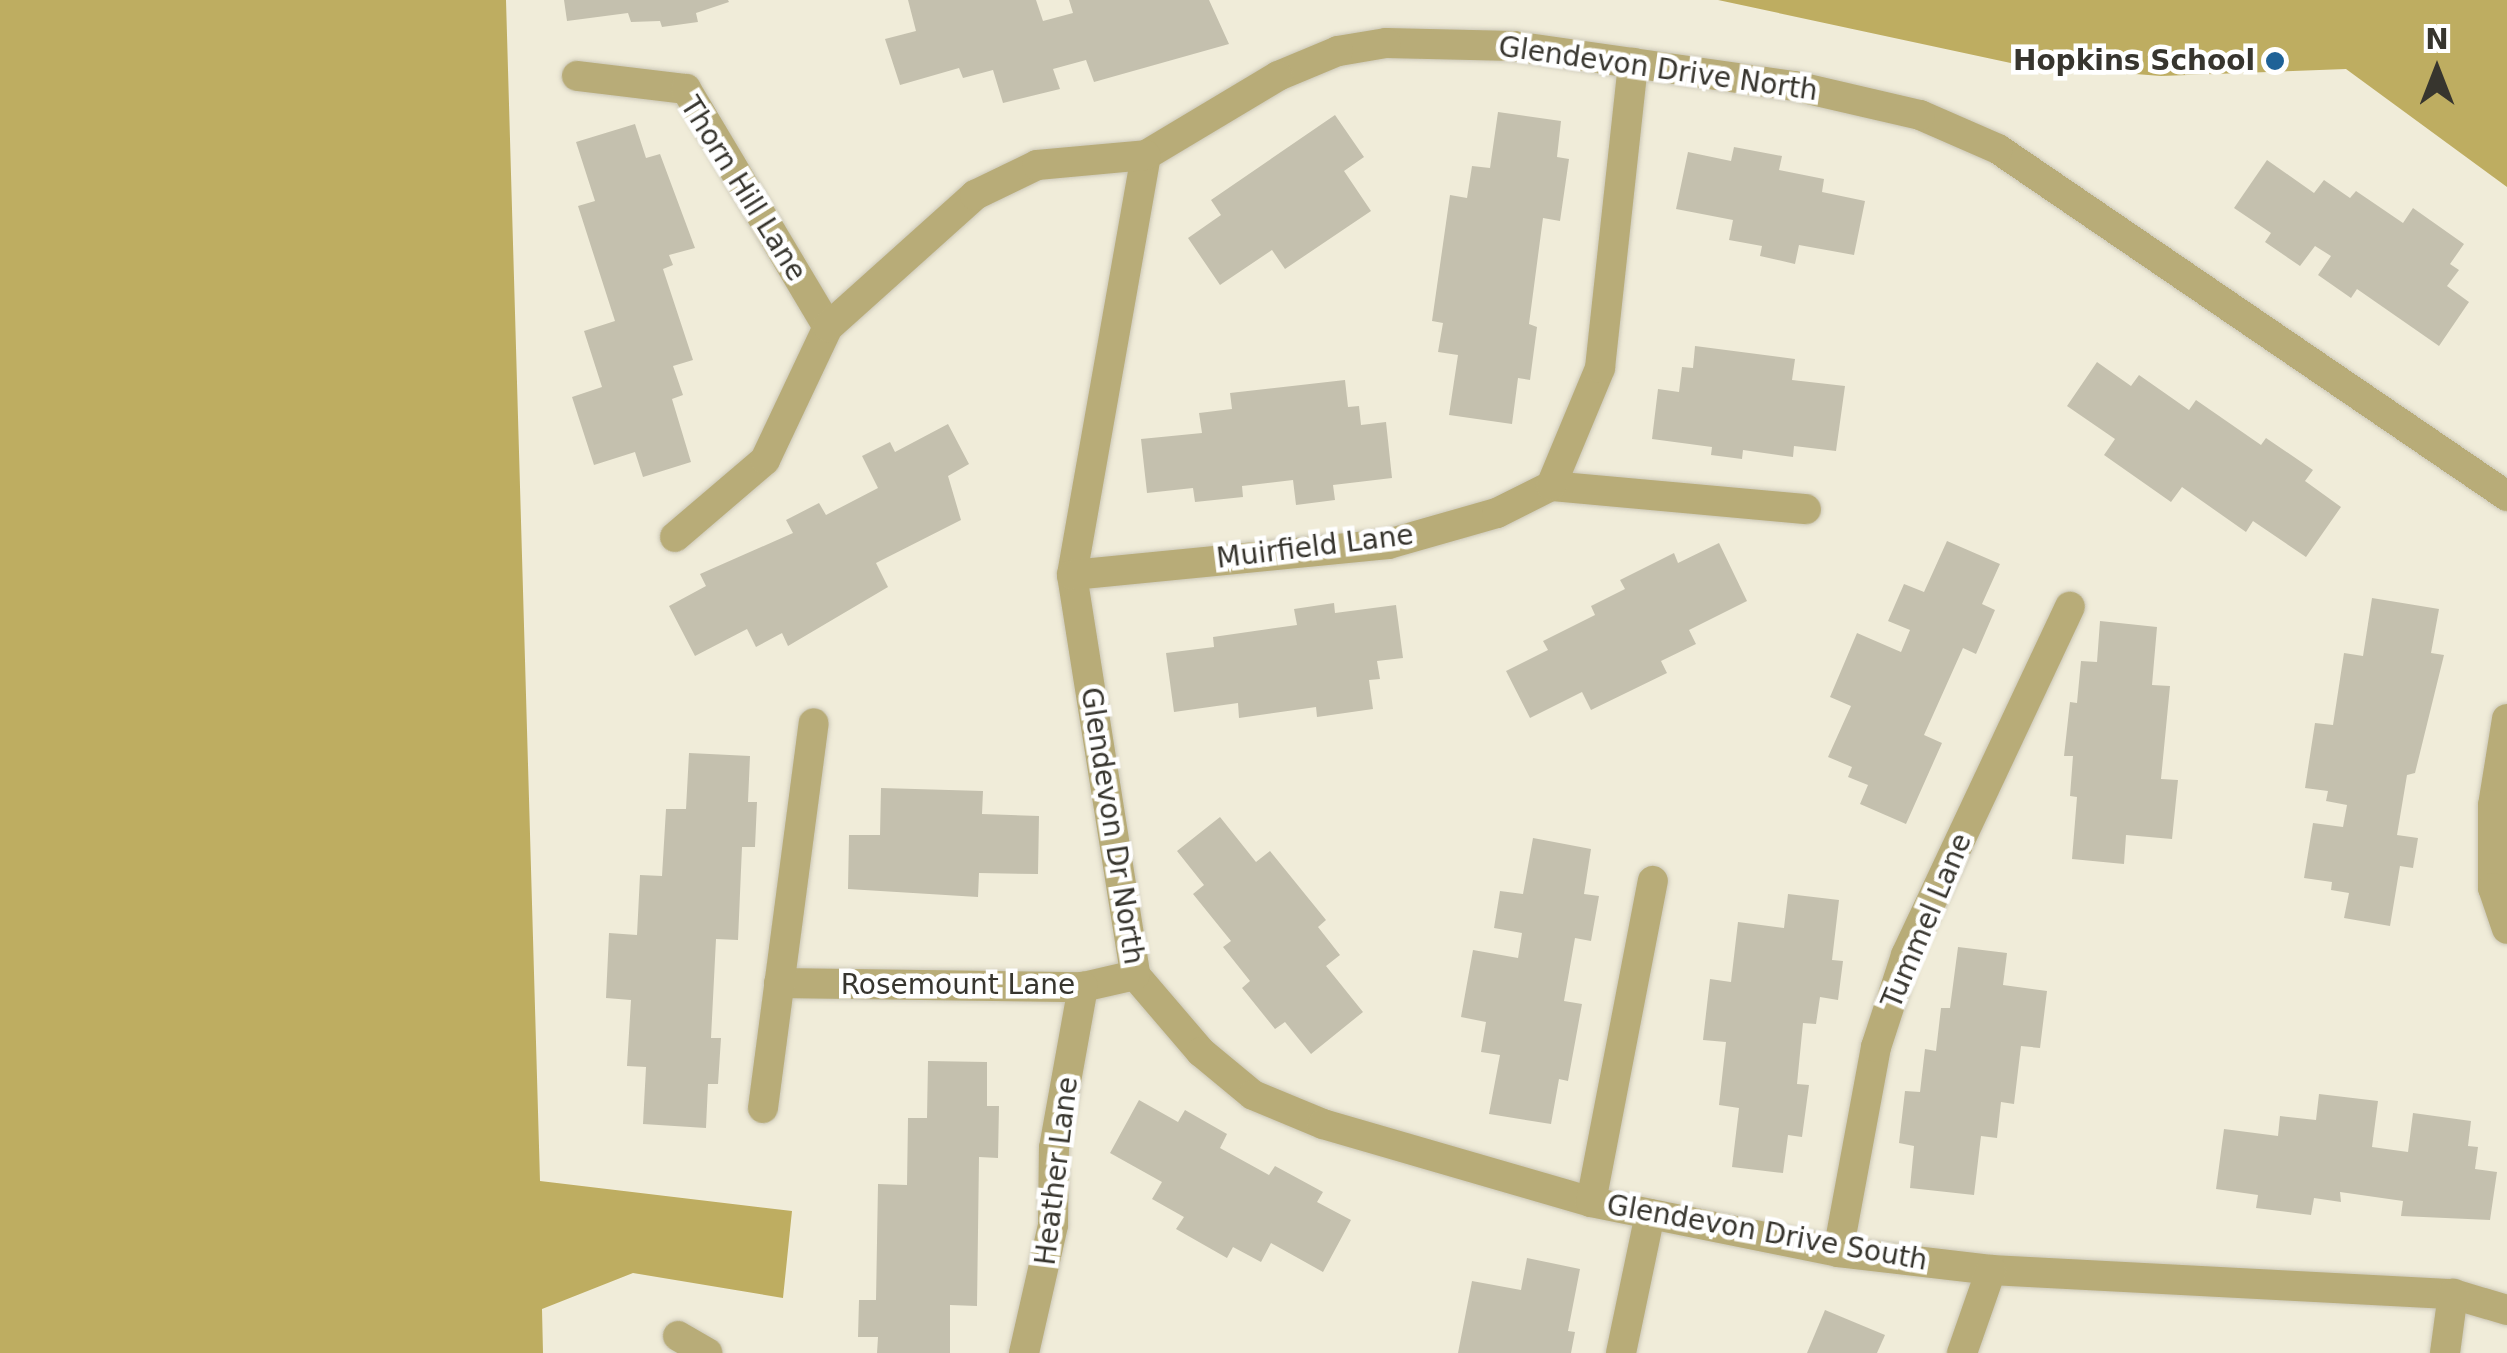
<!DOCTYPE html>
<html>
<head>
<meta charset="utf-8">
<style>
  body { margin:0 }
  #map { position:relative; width:2507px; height:1353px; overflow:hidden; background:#f0ecd9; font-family:"DejaVu Sans",sans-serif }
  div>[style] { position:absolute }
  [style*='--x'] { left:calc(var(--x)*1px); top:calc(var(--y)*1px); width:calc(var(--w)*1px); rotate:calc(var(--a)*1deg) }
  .forest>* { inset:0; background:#bead61 }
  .building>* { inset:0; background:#c4c0ae }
  .roads { filter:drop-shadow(0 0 2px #cbc7b7) drop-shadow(0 0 2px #cbc7b7) }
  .minor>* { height:30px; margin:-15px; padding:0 15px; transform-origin:15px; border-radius:15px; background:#b8ac78 }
  .dots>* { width:28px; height:28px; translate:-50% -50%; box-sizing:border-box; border:5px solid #fff; border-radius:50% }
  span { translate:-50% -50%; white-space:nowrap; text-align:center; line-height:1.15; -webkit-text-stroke:9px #fff; paint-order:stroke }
  .poi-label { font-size:28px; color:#37352e; font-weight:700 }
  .right { translate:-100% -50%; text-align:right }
  .street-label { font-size:28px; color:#37352e }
  .north { position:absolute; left:2387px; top:20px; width:100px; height:100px; -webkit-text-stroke:8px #fff; paint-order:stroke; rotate:0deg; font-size:28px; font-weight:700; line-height:40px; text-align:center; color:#37352e }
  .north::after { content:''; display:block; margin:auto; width:35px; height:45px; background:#37352e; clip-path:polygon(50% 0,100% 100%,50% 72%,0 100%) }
</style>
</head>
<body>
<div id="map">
  <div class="forest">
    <div style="clip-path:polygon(0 0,506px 0,540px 1181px,792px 1211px,783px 1298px,633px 1273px,542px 1309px,543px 1353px,0 1353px)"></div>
    <div style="clip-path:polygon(1718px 0,2507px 0,2507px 187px,2346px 69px,2161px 76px,2020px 65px)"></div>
  </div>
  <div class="building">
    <div style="clip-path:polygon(564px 0,728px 0,729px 2px,696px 13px,698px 22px,662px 27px,660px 21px,631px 22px,628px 13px,567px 21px)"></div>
    <div style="clip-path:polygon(908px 0,1036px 0,1043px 21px,1073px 13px,1069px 0,1209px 0,1229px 44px,1094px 82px,1086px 60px,1053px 69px,1060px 89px,1003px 103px,993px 70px,963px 78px,959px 68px,900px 85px,885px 39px,916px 31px)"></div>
    <div style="clip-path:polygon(1498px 112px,1561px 121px,1557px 157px,1569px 159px,1560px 221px,1543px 218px,1529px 324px,1537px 327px,1530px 380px,1518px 378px,1512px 424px,1449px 415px,1458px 355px,1438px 352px,1443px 323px,1432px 321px,1450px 195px,1467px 198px,1472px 166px,1490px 168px)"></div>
    <div style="clip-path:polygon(1335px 115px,1364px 157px,1344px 171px,1371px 211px,1285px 269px,1272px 250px,1220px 285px,1188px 238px,1221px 215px,1211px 200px)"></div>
    <div style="clip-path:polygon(635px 124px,646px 158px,660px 154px,695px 248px,669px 255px,673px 265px,663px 269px,693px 360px,673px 366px,683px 395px,672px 399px,691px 462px,643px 477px,635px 452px,594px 465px,572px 397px,602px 387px,584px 331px,615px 321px,578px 206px,595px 201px,576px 142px)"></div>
    <div style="clip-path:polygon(1734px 147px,1782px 156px,1779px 170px,1824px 179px,1822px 192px,1865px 201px,1854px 255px,1799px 245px,1795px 264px,1760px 256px,1762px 246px,1729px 240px,1733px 220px,1676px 209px,1688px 152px,1731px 161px)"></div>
    <div style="clip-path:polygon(2267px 160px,2314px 193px,2324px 180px,2350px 198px,2356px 191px,2403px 223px,2413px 208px,2464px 244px,2450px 264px,2459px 270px,2447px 286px,2469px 302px,2439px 346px,2357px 289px,2351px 298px,2318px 275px,2331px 256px,2315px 246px,2300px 266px,2265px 242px,2271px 233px,2234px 208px)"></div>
    <div style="clip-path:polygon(1695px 346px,1795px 359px,1792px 380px,1845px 386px,1836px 451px,1794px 446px,1793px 457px,1743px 450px,1742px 459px,1711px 455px,1712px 447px,1652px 439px,1658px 389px,1679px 392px,1682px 367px,1693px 368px)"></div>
    <div style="clip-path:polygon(2097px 362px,2131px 386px,2139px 375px,2189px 410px,2196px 400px,2261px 445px,2266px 438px,2313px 470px,2305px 481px,2341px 507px,2306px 557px,2253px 521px,2246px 532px,2182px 487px,2171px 502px,2104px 455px,2115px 439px,2067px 406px)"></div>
    <div style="clip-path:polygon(1345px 380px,1348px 407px,1359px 406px,1361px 425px,1386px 422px,1392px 478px,1333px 485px,1335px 500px,1296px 505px,1293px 480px,1242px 486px,1243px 497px,1195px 502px,1193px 488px,1147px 493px,1141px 439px,1202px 433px,1199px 413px,1232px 409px,1230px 393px)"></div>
    <div style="clip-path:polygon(948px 424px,969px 464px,948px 476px,961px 520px,876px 563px,888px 587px,788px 646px,782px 633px,756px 647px,747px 629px,695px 656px,669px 606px,706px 586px,700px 574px,793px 533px,786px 520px,819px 503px,826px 515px,878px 488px,862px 456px,890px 442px,895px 452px)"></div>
    <div style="clip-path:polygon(1947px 541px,2000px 564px,1982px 604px,1995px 610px,1976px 654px,1963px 648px,1924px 735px,1942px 743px,1906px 824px,1860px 804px,1868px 785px,1848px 777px,1852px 767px,1828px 757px,1851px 706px,1830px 697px,1857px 633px,1901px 652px,1910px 630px,1888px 621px,1904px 584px,1924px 592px)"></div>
    <div style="clip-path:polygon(1719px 543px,1747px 601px,1689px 630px,1696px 644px,1661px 661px,1667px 673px,1591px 710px,1582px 692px,1530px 718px,1506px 671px,1548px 650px,1543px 641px,1595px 615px,1591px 606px,1625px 589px,1620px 580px,1674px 553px,1678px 563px)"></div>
    <div style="clip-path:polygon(2372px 598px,2439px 609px,2431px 653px,2444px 655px,2415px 773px,2407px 775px,2397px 835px,2418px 838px,2413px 868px,2400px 866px,2390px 926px,2344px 918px,2349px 893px,2331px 890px,2332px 882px,2304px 878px,2313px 823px,2343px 827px,2347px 805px,2326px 801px,2328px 791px,2305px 788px,2315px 723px,2333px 725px,2344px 653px,2363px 656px)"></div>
    <div style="clip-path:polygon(1334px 603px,1335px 613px,1396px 605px,1403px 658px,1377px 661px,1380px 679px,1369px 680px,1373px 709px,1317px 717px,1316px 707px,1239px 718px,1238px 703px,1174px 712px,1166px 653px,1214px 647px,1213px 637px,1297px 625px,1294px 609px)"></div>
    <div style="clip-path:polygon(2100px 621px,2157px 627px,2152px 685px,2170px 686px,2161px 779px,2178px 780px,2172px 839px,2126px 835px,2124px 864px,2072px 859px,2077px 797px,2070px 796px,2073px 756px,2064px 756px,2070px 702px,2077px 703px,2081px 661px,2097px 662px)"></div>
    <div style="clip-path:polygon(689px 753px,750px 756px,748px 802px,757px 802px,755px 847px,742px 847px,738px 940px,716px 939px,711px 1038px,721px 1038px,718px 1084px,708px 1084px,706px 1128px,643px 1124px,646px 1067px,627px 1066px,631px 1000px,606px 998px,609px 933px,637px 935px,640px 875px,662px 876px,666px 809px,686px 809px)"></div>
    <div style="clip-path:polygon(881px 788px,983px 791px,982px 814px,1039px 816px,1038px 874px,979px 873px,978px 897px,848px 889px,849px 835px,880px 835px)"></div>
    <div style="clip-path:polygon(1220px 817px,1256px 862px,1270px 851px,1326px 920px,1318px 927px,1340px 955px,1326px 966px,1363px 1012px,1311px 1054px,1285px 1022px,1275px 1029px,1242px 988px,1250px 981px,1223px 947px,1231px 941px,1193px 894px,1204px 885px,1177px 851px)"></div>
    <div style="clip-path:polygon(1533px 838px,1591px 849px,1584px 894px,1599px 896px,1591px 941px,1575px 938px,1564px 1001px,1582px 1004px,1568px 1081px,1559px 1079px,1551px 1124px,1489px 1114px,1500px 1055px,1481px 1052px,1486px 1022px,1461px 1017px,1473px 950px,1518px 958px,1522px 933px,1494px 928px,1500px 891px,1523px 894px)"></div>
    <div style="clip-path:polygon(1788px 894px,1839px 900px,1832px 960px,1843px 961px,1838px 1000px,1820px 997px,1816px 1024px,1803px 1023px,1797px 1084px,1809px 1085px,1802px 1137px,1788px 1135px,1783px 1173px,1732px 1167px,1739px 1108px,1719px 1105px,1726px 1042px,1703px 1040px,1710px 979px,1731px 982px,1738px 922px,1784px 928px)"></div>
    <div style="clip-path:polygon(1958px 947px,2007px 953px,2003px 985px,2047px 991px,2040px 1048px,2021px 1046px,2014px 1104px,2001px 1102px,1997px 1138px,1981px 1136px,1974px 1195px,1910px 1188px,1914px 1146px,1899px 1143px,1905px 1091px,1920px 1092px,1925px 1049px,1936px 1051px,1941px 1008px,1950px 1008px)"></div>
    <div style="clip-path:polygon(928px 1061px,987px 1062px,987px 1106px,999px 1106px,998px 1158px,979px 1157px,977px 1306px,950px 1305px,950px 1353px,877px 1353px,878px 1337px,858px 1337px,859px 1300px,876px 1300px,878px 1184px,907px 1185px,908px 1118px,927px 1118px)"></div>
    <div style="clip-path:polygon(2319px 1094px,2378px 1101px,2372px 1147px,2408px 1152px,2413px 1113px,2471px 1121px,2468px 1146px,2478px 1147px,2475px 1169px,2497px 1172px,2490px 1220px,2401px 1216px,2403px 1201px,2340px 1192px,2341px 1202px,2314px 1198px,2311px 1215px,2256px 1208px,2258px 1195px,2216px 1189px,2224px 1129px,2278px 1136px,2280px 1116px,2316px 1120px)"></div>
    <div style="clip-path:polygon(1139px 1100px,1178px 1122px,1185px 1110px,1227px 1134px,1220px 1148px,1269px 1175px,1275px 1166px,1323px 1192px,1317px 1202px,1351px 1220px,1323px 1272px,1271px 1243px,1261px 1262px,1233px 1247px,1227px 1258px,1176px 1229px,1184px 1217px,1152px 1199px,1162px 1182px,1110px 1153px)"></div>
    <div style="clip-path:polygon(1527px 1258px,1580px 1269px,1568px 1331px,1575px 1332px,1571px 1353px,1458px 1353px,1472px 1281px,1521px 1290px)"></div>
    <div style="clip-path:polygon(1825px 1310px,1885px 1335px,1877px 1353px,1807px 1353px)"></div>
  </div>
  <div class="roads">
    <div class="minor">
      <div style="--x:577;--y:76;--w:110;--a:6.8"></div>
      <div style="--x:686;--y:89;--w:277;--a:59.2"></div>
      <div style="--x:1551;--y:486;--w:256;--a:5.2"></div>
      <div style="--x:2507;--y:496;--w:616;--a:-145.72"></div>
      <div style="--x:1998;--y:149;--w:85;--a:-156.4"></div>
      <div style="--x:1920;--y:115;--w:129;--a:-167"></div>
      <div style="--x:1794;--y:86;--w:283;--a:-171.9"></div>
      <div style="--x:1514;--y:46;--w:128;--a:-178.7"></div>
      <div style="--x:1386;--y:43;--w:49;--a:170.5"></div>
      <div style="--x:1338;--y:51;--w:65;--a:157.4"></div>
      <div style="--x:1278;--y:76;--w:154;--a:149.1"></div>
      <div style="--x:1146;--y:155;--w:426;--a:100"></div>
      <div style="--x:1072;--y:575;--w:405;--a:81"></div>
      <div style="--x:1135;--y:975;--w:101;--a:49.4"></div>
      <div style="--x:1201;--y:1052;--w:67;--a:39.6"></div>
      <div style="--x:1253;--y:1095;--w:76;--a:22.5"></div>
      <div style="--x:1323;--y:1124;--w:279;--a:16.2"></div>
      <div style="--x:1591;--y:1202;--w:252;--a:11.4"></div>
      <div style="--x:1838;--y:1252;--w:154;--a:6.7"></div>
      <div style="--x:1991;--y:1270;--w:463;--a:3"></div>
      <div style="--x:2453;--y:1294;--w:56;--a:16.5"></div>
      <div style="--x:675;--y:537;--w:118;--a:-40.5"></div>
      <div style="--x:765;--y:460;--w:147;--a:-64.7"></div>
      <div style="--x:828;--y:327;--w:198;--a:-41.9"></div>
      <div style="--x:975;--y:195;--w:69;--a:-25.8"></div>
      <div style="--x:1037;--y:165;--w:109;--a:-5.2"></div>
      <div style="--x:1072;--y:575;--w:318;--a:-5.6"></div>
      <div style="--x:1388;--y:544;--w:113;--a:-15.9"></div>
      <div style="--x:1497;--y:513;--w:60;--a:-26.6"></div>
      <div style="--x:1551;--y:486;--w:128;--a:-67.4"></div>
      <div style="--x:1600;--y:368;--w:307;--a:-83.8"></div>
      <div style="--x:2507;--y:719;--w:87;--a:99.2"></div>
      <div style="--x:2493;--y:805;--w:83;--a:90"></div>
      <div style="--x:2493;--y:888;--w:43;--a:71.1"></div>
      <div style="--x:779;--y:983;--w:304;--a:0.8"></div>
      <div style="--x:1083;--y:987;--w:53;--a:-13"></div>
      <div style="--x:763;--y:1108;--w:388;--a:-82.5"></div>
      <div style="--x:1591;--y:1202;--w:327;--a:-79.1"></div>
      <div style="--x:1838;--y:1252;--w:208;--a:-79.5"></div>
      <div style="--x:1876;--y:1047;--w:97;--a:-71.9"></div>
      <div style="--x:1906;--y:955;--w:385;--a:-64.8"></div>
      <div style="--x:678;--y:1336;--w:34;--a:30"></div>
      <div style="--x:1024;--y:1353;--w:131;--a:-77.2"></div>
      <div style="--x:1053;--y:1225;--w:77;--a:-89.3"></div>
      <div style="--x:1054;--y:1148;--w:164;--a:-79.8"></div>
      <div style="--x:1621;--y:1353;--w:142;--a:-78.2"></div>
      <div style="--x:1962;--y:1353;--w:88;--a:-70.7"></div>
      <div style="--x:2445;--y:1353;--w:60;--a:-82.3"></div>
    </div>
  </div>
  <div class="dots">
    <div style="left:2275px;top:61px;background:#1f6297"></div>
  </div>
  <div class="poi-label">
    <span class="right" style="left:2255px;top:61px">Hopkins School</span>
  </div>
  <div class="street-label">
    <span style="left:1658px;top:69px;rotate:8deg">Glendevon Drive North</span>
    <span style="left:743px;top:189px;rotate:58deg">Thorn Hill Lane</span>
    <span style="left:1315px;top:547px;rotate:-7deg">Muirfield Lane</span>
    <span style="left:1112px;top:826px;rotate:81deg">Glendevon Dr North</span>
    <span style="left:1927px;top:921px;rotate:-67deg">Tummel Lane</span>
    <span style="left:958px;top:985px">Rosemount Lane</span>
    <span style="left:1057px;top:1171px;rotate:-83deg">Heather Lane</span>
    <span style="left:1767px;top:1233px;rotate:10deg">Glendevon Drive South</span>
  </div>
  <div class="north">N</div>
</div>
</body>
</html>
